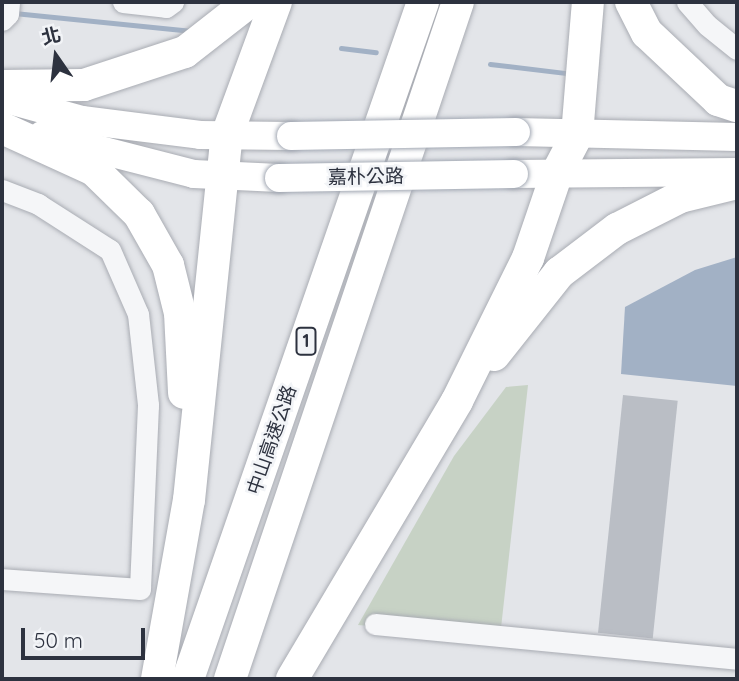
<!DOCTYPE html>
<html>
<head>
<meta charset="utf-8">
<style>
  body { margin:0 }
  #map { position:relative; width:739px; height:681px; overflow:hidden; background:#e3e5e9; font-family:Quicksand,"Noto Sans TC",sans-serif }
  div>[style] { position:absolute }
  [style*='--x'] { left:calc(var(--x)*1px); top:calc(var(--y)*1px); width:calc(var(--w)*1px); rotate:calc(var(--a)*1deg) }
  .green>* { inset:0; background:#c7d2c5 }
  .water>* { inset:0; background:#a2b1c5 }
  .stream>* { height:5px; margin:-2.5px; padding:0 2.5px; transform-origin:2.5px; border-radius:2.5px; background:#a2b1c5 }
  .building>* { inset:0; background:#babec5; transform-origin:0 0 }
  .roads { filter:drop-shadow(0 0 2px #a9acb3) drop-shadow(0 0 2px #a9acb3) }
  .minor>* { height:21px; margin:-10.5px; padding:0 10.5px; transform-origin:10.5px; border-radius:10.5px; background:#f5f6f8 }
  .major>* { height:28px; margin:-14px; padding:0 14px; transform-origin:14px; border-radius:14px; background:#fff }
  .highway>* { height:32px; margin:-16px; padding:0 16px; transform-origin:16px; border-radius:16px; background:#fff }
  .bridges { filter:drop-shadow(0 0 2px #a3a9b4) drop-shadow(0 0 2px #a3a9b4) }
  .major-bridge>* { height:28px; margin:-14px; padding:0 14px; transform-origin:14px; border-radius:14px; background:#fff }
  span { translate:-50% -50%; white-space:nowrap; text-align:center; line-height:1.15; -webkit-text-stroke:5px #f2f4f7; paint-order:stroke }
  .shield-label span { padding:2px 5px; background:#f2f4f7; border:2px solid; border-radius:5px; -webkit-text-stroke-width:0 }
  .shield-label { font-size:18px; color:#2d323f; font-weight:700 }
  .street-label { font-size:19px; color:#2d323f }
  .frame { position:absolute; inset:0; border:4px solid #2d323f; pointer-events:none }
  .north { position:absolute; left:21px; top:21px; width:70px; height:70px; -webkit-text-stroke:5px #f2f4f7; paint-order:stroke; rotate:346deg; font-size:19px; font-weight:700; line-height:28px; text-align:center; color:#2d323f }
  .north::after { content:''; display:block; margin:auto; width:24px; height:32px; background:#2d323f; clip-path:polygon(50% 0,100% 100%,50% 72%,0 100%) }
  .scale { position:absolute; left:21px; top:628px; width:124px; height:32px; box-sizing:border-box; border:4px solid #2d323f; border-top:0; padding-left:9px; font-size:21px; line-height:24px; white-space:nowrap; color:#2d323f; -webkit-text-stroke:5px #f2f4f7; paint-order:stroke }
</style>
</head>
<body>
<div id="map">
  <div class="green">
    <div style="clip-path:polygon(528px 385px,500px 637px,358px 625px,454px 456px,506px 387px)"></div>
  </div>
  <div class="water">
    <div style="clip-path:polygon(737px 257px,737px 386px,621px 374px,625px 307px,695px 270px)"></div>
  </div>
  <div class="stream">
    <div style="--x:14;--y:13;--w:179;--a:5.8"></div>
    <div style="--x:341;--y:48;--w:35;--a:7"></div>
    <div style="--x:490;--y:64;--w:77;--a:6.8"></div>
  </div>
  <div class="building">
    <div style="left:623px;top:395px;width:55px;height:239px;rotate:6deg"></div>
  </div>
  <div class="roads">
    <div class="minor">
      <div style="--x:123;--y:2;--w:43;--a:6.6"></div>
      <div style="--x:166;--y:7;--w:9;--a:-36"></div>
      <div style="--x:687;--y:2;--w:30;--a:49"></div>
      <div style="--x:707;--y:25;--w:38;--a:39"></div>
      <div style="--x:2;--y:20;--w:8;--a:-45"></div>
      <div style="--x:8;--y:14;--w:12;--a:-85"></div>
      <div style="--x:2;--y:190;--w:39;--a:21"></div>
      <div style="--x:38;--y:204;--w:85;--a:32.6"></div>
      <div style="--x:110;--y:250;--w:70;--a:66.4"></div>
      <div style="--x:138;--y:314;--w:92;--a:83.7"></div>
      <div style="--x:148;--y:405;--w:184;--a:92.5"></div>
      <div style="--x:140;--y:589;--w:138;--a:-175.9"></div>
      <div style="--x:375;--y:624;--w:364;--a:5.5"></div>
    </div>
    <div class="major">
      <div style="--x:2;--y:98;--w:83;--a:15.4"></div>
      <div style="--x:82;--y:120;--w:119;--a:7.2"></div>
      <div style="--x:200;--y:135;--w:91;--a:0.6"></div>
      <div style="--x:516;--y:132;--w:221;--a:1.3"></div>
      <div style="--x:42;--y:135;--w:157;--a:14.4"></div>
      <div style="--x:194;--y:174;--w:85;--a:2.7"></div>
      <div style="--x:514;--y:174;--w:223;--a:-0.5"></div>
    </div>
    <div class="highway">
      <div style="--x:631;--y:2;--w:35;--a:63"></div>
      <div style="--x:647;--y:33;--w:98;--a:43.3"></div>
      <div style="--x:718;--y:100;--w:20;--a:18"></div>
      <div style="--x:2;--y:86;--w:82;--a:-0.7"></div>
      <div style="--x:84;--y:85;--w:106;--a:-18.1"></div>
      <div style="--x:185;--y:52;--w:81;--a:-38"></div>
      <div style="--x:2;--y:128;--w:101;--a:24.5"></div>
      <div style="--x:94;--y:170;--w:63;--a:44.4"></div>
      <div style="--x:139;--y:214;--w:59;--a:60.4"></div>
      <div style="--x:168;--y:265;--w:49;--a:76"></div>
      <div style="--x:180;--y:313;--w:80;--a:87.1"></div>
      <div style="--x:494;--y:355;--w:105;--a:-51.6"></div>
      <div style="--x:559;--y:273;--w:73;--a:-37.2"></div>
      <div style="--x:617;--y:229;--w:71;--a:-26.9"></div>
      <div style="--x:680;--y:197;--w:59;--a:-13.8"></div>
      <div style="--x:157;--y:679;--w:182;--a:-79.9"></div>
      <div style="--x:189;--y:500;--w:367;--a:-84.1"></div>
      <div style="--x:227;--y:135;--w:142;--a:-69.8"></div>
      <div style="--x:188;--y:679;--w:717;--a:-70.86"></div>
      <div style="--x:230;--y:679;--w:714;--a:-71.39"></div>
      <div style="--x:292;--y:679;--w:323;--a:-59.3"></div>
      <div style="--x:457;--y:401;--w:160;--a:-63.6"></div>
      <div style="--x:528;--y:258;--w:90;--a:-71.2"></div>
      <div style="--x:557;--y:173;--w:43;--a:-62.2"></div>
      <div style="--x:577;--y:135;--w:133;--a:-85.3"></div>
    </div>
  </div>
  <div class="bridges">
    <div class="major-bridge">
      <div style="--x:291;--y:136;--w:225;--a:-1"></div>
      <div style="--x:279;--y:178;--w:235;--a:-1"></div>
    </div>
  </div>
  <div class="shield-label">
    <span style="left:306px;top:341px">1</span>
  </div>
  <div class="street-label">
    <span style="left:366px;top:177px;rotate:-1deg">嘉朴公路</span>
    <span style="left:272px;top:440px;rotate:-71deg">中山高速公路</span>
  </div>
  <div class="frame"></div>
  <div class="north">北</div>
  <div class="scale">50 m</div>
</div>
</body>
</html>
